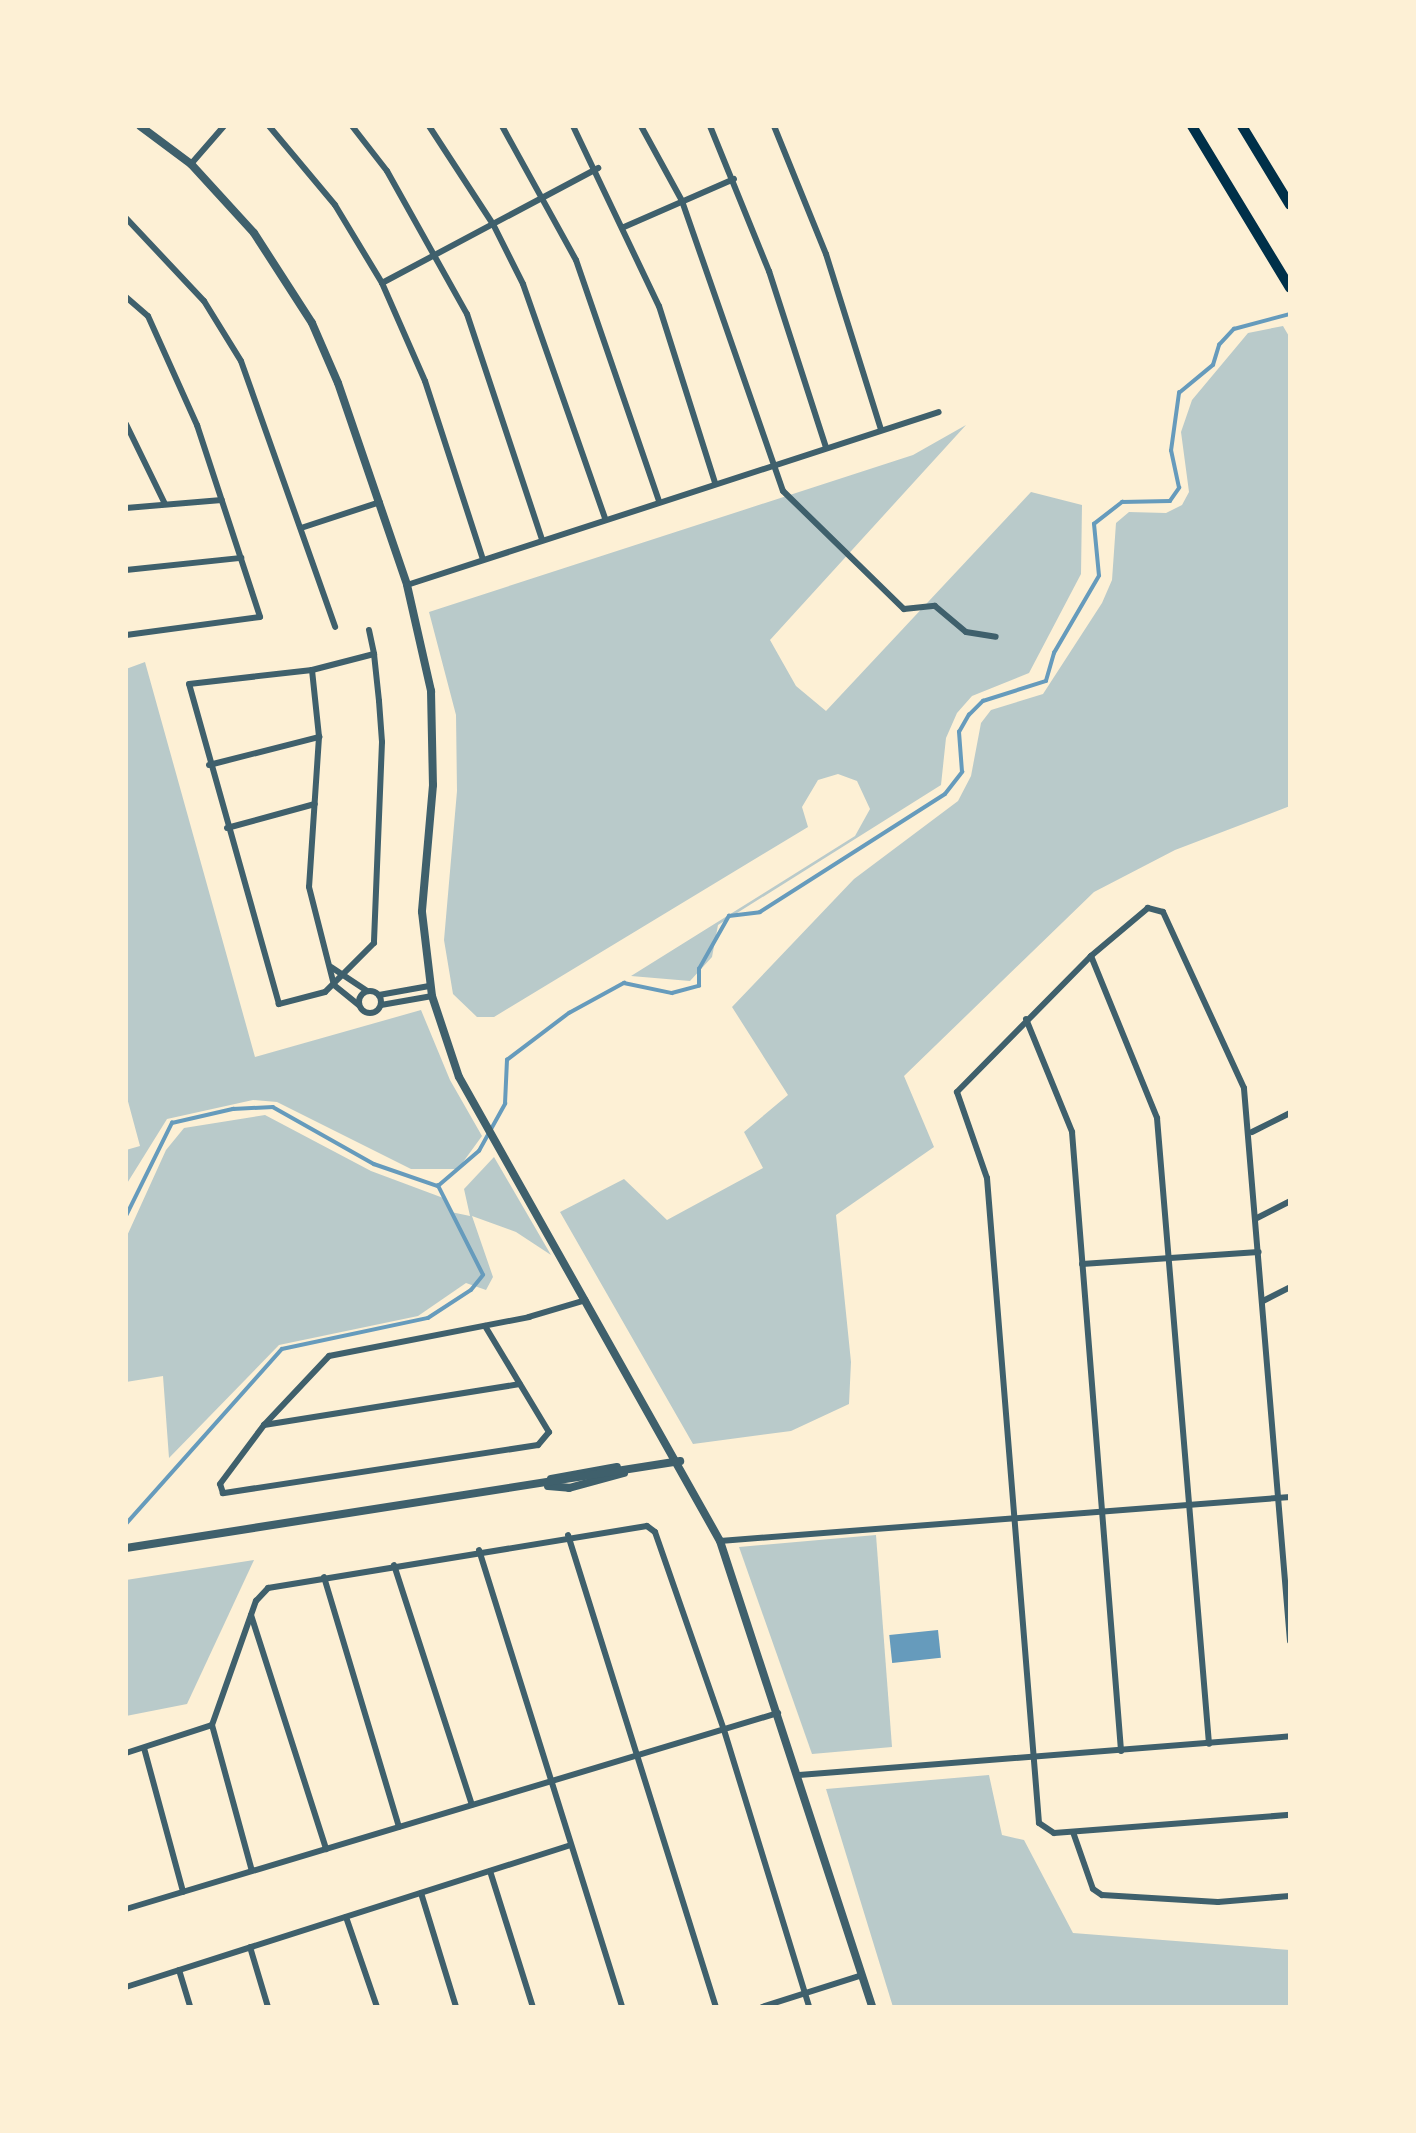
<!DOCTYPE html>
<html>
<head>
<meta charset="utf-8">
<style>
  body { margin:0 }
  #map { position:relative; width:1416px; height:2133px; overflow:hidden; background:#fdf0d5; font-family:Commissioner,sans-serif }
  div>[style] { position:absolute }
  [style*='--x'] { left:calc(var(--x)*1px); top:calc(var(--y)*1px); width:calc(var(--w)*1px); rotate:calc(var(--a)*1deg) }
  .green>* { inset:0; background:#b9caca }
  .water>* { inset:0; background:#669bbc; transform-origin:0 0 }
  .stream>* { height:3.5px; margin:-1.75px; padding:0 1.75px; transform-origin:1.75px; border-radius:1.75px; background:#669bbc }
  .minor>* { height:6px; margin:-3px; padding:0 3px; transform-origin:3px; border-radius:3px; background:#3f606c }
  .minor>.ring { margin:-3px; padding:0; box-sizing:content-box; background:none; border:6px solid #3f606c; border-radius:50% }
  .tertiary>* { height:8px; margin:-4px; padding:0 4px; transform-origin:4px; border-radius:4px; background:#3f606c }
  .motorway>* { height:10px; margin:-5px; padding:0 5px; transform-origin:5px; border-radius:5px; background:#003049 }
  span { translate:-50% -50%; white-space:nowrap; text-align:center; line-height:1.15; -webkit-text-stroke:7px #fdf0d5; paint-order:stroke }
  .frame { position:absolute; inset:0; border:128px solid #fdf0d5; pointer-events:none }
</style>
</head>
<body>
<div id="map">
  <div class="green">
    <div style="clip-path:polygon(1283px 326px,1290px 338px,1290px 806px,1175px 850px,1094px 892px,904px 1076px,934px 1147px,836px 1215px,851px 1362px,849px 1404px,791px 1431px,693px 1444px,560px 1212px,624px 1179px,667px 1220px,763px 1168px,744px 1132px,788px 1095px,732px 1007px,854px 879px,958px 801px,971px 776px,981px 723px,991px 710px,1043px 694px,1102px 603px,1112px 580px,1116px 523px,1129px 512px,1166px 513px,1182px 505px,1189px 492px,1181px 432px,1192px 400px,1248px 333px)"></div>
    <div style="clip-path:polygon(966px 425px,770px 640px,796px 686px,826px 711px,1031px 492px,1082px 505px,1081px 574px,1029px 673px,972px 696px,957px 713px,946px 738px,941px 785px,718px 925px,712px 957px,690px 981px,631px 976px,855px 836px,870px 809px,857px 781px,838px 774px,818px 780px,802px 807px,808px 827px,494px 1017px,477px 1017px,453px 994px,444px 940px,457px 791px,456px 715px,429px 612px,913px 455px)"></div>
    <div style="clip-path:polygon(145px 662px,255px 1057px,421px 1010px,450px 1080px,482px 1136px,458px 1169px,411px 1169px,277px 1102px,253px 1100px,167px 1119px,126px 1185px,126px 1150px,140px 1146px,126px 1094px,126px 669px)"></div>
    <div style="clip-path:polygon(265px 1115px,371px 1171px,446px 1199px,451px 1212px,470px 1216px,464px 1189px,494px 1157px,551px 1255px,516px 1232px,472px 1216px,493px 1277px,486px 1290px,466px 1283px,418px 1316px,279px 1345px,169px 1458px,163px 1376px,126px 1382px,126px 1238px,166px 1150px,184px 1128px)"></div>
    <div style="clip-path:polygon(876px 1535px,892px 1747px,812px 1754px,739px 1547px)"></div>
    <div style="clip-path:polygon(254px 1560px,187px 1704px,126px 1716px,126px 1580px)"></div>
    <div style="clip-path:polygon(989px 1775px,1002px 1835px,1024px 1840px,1073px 1933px,1290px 1950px,1290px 2007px,893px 2007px,826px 1789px)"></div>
  </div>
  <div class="water">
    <div style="left:938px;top:1630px;width:28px;height:49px;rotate:84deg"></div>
  </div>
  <div class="stream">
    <div style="--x:126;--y:1216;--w:104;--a:-63.7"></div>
    <div style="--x:172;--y:1123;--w:63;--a:-12.9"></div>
    <div style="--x:233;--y:1109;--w:40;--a:-2.9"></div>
    <div style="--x:273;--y:1107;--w:116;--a:29.4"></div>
    <div style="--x:374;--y:1164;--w:68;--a:19"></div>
    <div style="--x:438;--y:1186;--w:54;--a:-40.5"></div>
    <div style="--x:479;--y:1151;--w:54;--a:-61"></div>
    <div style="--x:505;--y:1104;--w:44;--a:-87.4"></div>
    <div style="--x:507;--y:1060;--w:78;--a:-37.2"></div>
    <div style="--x:569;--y:1013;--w:63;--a:-28.6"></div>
    <div style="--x:624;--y:983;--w:49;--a:11.8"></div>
    <div style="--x:672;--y:993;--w:28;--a:-15"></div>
    <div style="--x:699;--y:986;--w:17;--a:-90"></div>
    <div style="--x:699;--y:969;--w:61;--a:-60.5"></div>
    <div style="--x:729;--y:916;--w:31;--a:-7"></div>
    <div style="--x:760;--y:912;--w:219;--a:-32.5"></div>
    <div style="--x:945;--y:794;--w:28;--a:-52"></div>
    <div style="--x:962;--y:772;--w:40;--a:-94.3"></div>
    <div style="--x:959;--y:732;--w:20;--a:-60"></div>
    <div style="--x:969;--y:715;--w:20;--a:-45"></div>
    <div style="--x:983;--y:701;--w:66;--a:-17.6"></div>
    <div style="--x:1046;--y:681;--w:29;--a:-74"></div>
    <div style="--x:1054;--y:653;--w:89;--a:-59.7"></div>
    <div style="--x:1099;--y:576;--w:52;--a:-95.5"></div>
    <div style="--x:1094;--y:524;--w:36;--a:-38"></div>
    <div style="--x:1122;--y:502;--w:48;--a:-1.2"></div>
    <div style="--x:1170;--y:501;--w:16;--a:-55"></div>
    <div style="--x:1179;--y:488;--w:38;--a:-102"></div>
    <div style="--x:1171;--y:451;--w:59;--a:-82.1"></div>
    <div style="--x:1179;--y:393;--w:44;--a:-39.5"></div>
    <div style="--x:1213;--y:365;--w:21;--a:-73"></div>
    <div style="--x:1219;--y:345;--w:22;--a:-47"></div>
    <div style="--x:1234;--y:329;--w:58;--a:-15"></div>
    <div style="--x:126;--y:1524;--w:234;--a:-48.3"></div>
    <div style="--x:282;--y:1349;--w:149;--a:-12"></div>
    <div style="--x:428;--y:1318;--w:51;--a:-33.1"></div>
    <div style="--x:471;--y:1290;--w:19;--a:-51"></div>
    <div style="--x:483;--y:1275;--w:100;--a:-116.8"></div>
  </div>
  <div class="minor">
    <div style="--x:269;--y:126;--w:103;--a:50.1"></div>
    <div style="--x:335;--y:205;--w:91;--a:58.9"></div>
    <div style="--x:382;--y:283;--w:107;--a:66.3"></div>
    <div style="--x:425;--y:381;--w:187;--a:72"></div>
    <div style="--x:352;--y:126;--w:57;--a:52.1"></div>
    <div style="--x:387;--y:171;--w:164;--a:60.8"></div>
    <div style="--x:467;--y:314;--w:237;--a:71.6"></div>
    <div style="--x:429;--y:126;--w:117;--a:56.9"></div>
    <div style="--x:493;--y:224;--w:67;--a:63.4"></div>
    <div style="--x:523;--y:284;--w:248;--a:70.7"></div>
    <div style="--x:502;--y:126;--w:153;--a:61.1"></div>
    <div style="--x:576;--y:260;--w:255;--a:71"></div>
    <div style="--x:573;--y:126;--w:199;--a:64.5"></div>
    <div style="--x:659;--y:306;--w:186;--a:72.4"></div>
    <div style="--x:641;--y:126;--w:85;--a:61.3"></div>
    <div style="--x:682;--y:201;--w:307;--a:70.8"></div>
    <div style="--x:783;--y:491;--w:169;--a:44.3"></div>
    <div style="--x:904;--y:609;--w:31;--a:-6"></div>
    <div style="--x:935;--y:606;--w:40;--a:40"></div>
    <div style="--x:966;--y:632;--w:30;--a:9"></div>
    <div style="--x:710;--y:126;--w:157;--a:67.9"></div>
    <div style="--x:769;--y:271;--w:185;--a:72.1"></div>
    <div style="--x:774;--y:126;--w:138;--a:67.9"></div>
    <div style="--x:826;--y:254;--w:184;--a:72.6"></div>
    <div style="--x:191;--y:164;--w:50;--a:-49"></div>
    <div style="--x:126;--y:218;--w:114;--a:46.8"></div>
    <div style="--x:204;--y:301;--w:70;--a:58.3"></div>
    <div style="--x:241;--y:361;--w:282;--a:70.5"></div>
    <div style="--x:624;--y:227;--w:120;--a:-23.6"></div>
    <div style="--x:382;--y:283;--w:245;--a:-28"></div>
    <div style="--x:126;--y:297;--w:29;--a:41"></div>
    <div style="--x:148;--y:316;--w:120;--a:65.8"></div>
    <div style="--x:197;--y:425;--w:202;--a:71.8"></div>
    <div style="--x:260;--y:617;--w:135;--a:172.3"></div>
    <div style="--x:126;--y:424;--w:89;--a:64"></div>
    <div style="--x:126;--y:508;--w:96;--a:-4.8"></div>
    <div style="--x:301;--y:528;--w:83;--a:-18.2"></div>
    <div style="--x:126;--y:570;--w:116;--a:-6"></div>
    <div style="--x:407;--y:585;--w:559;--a:-18.01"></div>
    <div style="--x:369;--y:630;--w:25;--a:78"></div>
    <div style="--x:374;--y:654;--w:47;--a:83.9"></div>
    <div style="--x:379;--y:701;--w:41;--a:85.8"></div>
    <div style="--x:382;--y:742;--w:201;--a:92.3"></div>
    <div style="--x:374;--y:943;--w:69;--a:135"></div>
    <div style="--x:325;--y:992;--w:48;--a:165.4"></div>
    <div style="--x:279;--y:1004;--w:332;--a:-105.7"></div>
    <div style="--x:189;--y:684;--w:124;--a:-6.5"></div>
    <div style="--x:312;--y:670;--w:64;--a:-14.5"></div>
    <div style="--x:312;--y:670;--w:67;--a:84"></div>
    <div style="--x:319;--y:737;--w:150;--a:93.8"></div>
    <div style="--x:309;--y:887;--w:101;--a:75.7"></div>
    <div style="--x:334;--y:985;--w:32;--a:39"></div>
    <div style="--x:209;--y:765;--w:114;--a:-14.3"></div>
    <div style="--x:227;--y:828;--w:91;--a:-15.3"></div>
    <div style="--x:1091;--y:956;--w:175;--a:67.8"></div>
    <div style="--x:1157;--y:1118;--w:628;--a:85.25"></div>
    <div style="--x:331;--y:967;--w:43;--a:33.7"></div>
    <div class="ring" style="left:359px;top:991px;width:16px;height:16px"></div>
    <div style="--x:379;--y:995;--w:51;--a:-10.2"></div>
    <div style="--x:381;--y:1005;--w:52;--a:-10"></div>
    <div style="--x:1026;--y:1019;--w:122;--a:67.8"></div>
    <div style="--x:1072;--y:1132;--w:621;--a:85.47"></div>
    <div style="--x:1252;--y:1132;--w:42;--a:-26.6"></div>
    <div style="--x:1257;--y:1218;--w:37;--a:-27"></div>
    <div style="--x:1082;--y:1264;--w:177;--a:-3.9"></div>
    <div style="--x:1263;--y:1301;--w:30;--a:-27"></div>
    <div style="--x:485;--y:1326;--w:124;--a:58.9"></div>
    <div style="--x:549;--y:1432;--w:17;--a:130"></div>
    <div style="--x:538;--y:1445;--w:319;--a:171.3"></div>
    <div style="--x:223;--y:1493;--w:9;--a:-108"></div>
    <div style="--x:220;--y:1484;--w:74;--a:-53.3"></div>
    <div style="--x:264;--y:1425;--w:95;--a:-46.7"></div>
    <div style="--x:329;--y:1356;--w:204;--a:-11"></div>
    <div style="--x:529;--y:1317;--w:59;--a:-16.6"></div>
    <div style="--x:264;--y:1425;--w:259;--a:-9.1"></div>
    <div style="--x:568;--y:1535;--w:495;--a:72.6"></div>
    <div style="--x:720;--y:1541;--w:572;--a:-4.41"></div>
    <div style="--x:479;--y:1550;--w:479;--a:72.6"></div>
    <div style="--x:394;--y:1565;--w:252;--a:72"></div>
    <div style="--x:324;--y:1577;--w:261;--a:73.3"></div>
    <div style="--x:251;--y:1615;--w:246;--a:72.2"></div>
    <div style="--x:1290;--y:1641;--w:555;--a:-94.76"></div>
    <div style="--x:1244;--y:1088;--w:194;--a:-114.7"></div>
    <div style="--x:1163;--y:912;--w:16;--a:-165"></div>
    <div style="--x:1148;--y:908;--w:75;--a:139.9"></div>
    <div style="--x:1091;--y:956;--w:191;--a:134.6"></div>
    <div style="--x:957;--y:1092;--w:91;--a:70.8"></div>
    <div style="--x:987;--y:1178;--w:647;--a:85.39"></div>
    <div style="--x:1039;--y:1823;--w:18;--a:34"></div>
    <div style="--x:1054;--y:1833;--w:237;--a:-4.4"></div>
    <div style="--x:212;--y:1725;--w:151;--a:74.7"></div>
    <div style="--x:144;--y:1748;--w:149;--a:74.8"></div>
    <div style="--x:126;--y:1753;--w:90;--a:-18"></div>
    <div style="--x:212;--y:1725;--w:132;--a:-70.5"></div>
    <div style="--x:256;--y:1601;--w:18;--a:-47"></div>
    <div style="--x:268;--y:1588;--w:384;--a:-9.3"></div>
    <div style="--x:647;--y:1526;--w:10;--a:37"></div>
    <div style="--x:655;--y:1532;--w:210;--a:70.8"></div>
    <div style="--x:724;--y:1730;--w:290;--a:72.9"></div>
    <div style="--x:799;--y:1775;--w:493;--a:-4.5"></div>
    <div style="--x:1073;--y:1832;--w:60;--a:70.7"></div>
    <div style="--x:1093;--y:1889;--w:11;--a:34"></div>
    <div style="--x:1102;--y:1895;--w:116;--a:3.5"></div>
    <div style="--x:1218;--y:1902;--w:72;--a:-4.8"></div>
    <div style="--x:490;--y:1871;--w:143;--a:72.5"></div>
    <div style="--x:421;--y:1893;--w:119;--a:72.9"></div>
    <div style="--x:126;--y:1909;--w:681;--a:-16.73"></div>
    <div style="--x:346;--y:1917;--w:95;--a:71"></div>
    <div style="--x:250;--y:1947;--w:63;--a:73.3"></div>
    <div style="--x:179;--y:1970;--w:39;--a:73"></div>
    <div style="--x:126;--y:1987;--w:467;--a:-17.7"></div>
    <div style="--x:762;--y:2007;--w:105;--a:-17.7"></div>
  </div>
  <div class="tertiary">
    <div style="--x:140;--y:126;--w:64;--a:36.7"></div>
    <div style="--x:191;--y:164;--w:93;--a:47.6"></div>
    <div style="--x:254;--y:233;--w:107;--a:57.2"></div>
    <div style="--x:312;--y:323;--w:65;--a:66.6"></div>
    <div style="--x:338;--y:383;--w:213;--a:71.1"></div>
    <div style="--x:407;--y:585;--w:109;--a:77.2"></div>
    <div style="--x:431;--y:691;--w:94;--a:88.8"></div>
    <div style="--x:433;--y:785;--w:127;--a:95"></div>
    <div style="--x:422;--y:912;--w:85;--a:83.2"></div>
    <div style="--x:432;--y:996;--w:85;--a:71.6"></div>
    <div style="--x:459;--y:1077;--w:532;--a:60.64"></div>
    <div style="--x:720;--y:1541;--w:490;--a:71.9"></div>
    <div style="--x:551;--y:1479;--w:67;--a:-10.3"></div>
    <div style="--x:548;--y:1486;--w:21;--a:5"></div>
    <div style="--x:569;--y:1488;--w:57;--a:-15.3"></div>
    <div style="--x:126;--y:1548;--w:561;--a:-8.92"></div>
  </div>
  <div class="motorway">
    <div style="--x:1192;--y:126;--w:189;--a:58.8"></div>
    <div style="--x:1242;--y:126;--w:92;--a:58.7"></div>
  </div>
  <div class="frame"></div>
</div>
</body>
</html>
